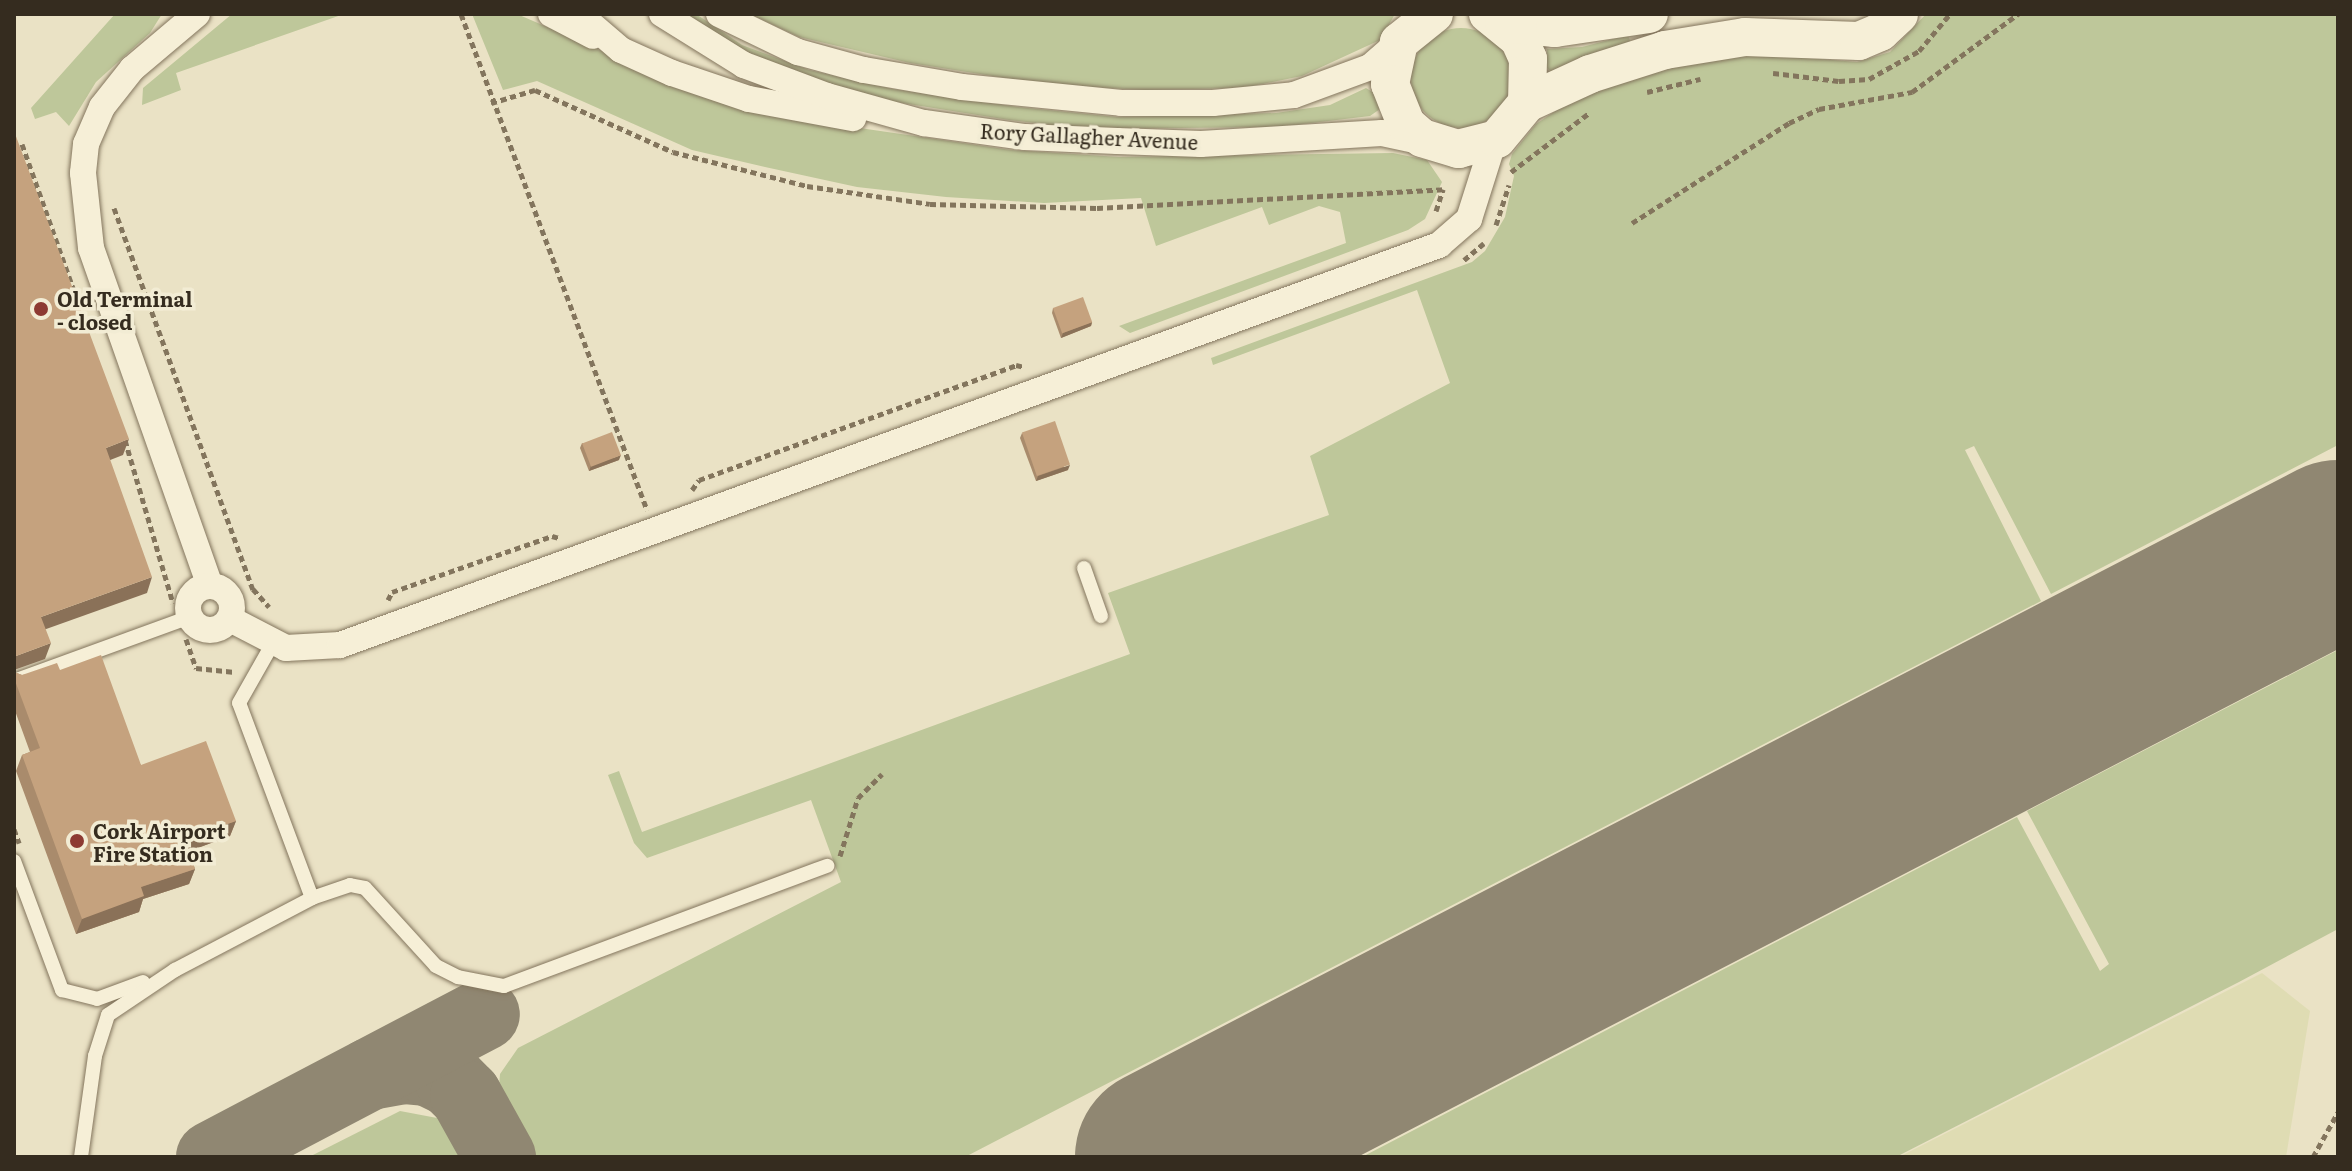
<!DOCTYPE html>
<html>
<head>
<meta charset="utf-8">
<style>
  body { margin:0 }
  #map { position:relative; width:2352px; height:1171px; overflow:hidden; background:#eae2c5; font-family:Literata,serif }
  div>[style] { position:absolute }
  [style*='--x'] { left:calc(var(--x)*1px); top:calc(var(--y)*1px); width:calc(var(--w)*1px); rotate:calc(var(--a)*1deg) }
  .farmland>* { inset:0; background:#dfdcb3 }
  .green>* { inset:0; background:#bec79a }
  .round { border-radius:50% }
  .taxiway>* { height:72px; margin:-36px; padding:0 36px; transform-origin:36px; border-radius:36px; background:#908772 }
  .runway>* { height:178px; margin:-89px; padding:0 89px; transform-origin:89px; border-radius:89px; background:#908772 }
  .path>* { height:5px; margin-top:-2.5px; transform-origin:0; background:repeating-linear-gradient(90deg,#83755d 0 6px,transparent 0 10px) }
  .roads { filter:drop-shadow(0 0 2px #83755d) drop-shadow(0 0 2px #83755d) }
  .lane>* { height:14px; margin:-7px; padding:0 7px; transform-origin:7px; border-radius:7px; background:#f6efd7 }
  .street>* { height:26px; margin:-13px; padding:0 13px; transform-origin:13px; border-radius:13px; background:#f6efd7 }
  .street>.ring { margin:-13px; padding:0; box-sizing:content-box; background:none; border:26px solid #f6efd7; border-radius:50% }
  .secondary>* { height:38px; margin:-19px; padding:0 19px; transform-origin:19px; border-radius:19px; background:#f6efd7 }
  .wall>* { inset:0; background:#a98b6c }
  .shaded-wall>* { inset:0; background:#8a7158 }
  .building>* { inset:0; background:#c5a27e; transform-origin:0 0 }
  .dots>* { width:22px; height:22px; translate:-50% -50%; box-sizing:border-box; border:4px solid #f2ecd4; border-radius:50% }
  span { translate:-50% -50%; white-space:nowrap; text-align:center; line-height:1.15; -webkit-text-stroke:7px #f2ecd4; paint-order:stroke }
  .street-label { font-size:20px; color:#352c1f }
  .poi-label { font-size:20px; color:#352c1f; font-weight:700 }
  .left { translate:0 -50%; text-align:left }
  .frame { position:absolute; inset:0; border:16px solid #352c1f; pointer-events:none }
</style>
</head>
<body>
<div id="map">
  <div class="farmland">
    <div style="clip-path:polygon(2262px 973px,2310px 1011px,2286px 1157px,1899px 1157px)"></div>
  </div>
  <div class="green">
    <div style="clip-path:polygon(115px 14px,162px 14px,150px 33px,96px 82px,69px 126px,56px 112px,35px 119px,31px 108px)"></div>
    <div style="clip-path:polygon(232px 14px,344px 14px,176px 73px,181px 90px,142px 105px,143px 88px)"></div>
    <div style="clip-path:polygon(472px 14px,517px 14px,662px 77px,784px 117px,1011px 150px,1119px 157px,1393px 153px,1427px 160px,1442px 182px,1425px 219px,1408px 230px,1130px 333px,1119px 326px,1346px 243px,1340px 212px,1319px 206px,1269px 225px,1262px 207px,1156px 246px,1141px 198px,1044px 203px,946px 197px,857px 187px,765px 167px,692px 150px,537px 81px,503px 90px)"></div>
    <div style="clip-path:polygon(676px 14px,696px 14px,742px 45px,809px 70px,893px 89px,1018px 107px,1117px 117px,1276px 113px,1330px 105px,1366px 88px,1374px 93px,1380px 109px,1370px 116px,1278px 127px,1087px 129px,1009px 120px,833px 92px,750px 60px)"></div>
    <div style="clip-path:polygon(750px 14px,1395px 14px,1380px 40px,1302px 76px,1242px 88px,1145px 90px,1050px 85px,910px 63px,799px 37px)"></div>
    <div style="clip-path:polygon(1926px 14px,2338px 14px,2338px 445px,2051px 594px,1974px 446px,1965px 450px,2041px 601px,965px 1157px,527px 1157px,498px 1099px,500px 1074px,518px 1048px,841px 882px,811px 800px,647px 858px,634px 843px,608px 775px,619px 771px,642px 832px,1130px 654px,1108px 593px,1329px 515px,1310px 456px,1450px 383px,1417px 290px,1213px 365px,1211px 358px,1472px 262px,1485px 251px,1505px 217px,1514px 176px,1509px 164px,1512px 154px,1536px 124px,1570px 101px,1619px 79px,1734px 52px,1857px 62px,1890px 52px)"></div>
    <div class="round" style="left:1411px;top:28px;width:100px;height:100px"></div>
    <div style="clip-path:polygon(1628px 35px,1632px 46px,1553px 73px,1547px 68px,1547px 49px,1582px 47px)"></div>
    <div style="clip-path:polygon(2338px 650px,2338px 929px,2239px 982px,1896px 1157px,1362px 1157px,2017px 817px,2100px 971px,2109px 964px,2027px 811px)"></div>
    <div style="clip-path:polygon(400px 1111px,453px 1121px,471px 1157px,309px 1157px)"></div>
  </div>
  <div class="taxiway">
    <div style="--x:370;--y:1074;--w:34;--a:-10"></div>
    <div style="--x:403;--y:1068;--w:25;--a:5"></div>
    <div style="--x:428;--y:1070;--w:25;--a:26"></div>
    <div style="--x:451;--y:1081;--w:21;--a:45"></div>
    <div style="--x:466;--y:1096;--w:70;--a:60.9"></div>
    <div style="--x:212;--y:1157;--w:307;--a:-27.7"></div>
  </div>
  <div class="runway">
    <div style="--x:1164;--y:1157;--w:1322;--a:-27.38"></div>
  </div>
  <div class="path">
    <div style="--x:461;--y:14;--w:530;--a:69.44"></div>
    <div style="--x:1773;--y:73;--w:66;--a:6.9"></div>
    <div style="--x:1839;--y:81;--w:30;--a:-4"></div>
    <div style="--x:1869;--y:79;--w:57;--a:-29.2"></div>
    <div style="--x:1919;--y:51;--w:48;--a:-50"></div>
    <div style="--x:1647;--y:92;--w:55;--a:-13.8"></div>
    <div style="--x:491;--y:103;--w:46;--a:-16.5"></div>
    <div style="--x:535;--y:90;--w:151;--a:24.2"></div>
    <div style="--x:673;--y:152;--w:138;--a:14.2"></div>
    <div style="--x:807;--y:186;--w:124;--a:8.3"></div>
    <div style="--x:930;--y:204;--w:167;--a:1.4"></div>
    <div style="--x:1097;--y:208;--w:348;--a:-3.1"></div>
    <div style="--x:22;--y:144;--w:156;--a:70.5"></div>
    <div style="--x:1511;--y:172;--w:98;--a:-37.1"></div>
    <div style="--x:114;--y:208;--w:406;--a:70"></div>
    <div style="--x:253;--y:589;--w:24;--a:48"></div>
    <div style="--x:1436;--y:211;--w:23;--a:-72"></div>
    <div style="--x:1632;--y:223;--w:186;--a:-32.5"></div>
    <div style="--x:1789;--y:123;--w:33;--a:-25"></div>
    <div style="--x:1819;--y:109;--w:95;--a:-10.4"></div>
    <div style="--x:1912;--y:92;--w:132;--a:-36.3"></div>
    <div style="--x:1496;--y:225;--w:42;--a:-72"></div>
    <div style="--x:1464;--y:260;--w:26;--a:-40"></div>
    <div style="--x:125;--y:440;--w:170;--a:73.6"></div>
    <div style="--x:692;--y:490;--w:12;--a:-55"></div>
    <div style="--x:699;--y:480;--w:337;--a:-19.9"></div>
    <div style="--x:1016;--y:365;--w:8;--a:14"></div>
    <div style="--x:388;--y:600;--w:9;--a:-63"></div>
    <div style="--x:392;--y:592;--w:170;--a:-19.3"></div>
    <div style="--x:552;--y:536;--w:7;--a:16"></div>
    <div style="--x:186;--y:639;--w:31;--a:71"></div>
    <div style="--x:196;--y:668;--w:39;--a:6"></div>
    <div style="--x:14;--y:829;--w:15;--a:70"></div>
    <div style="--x:840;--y:856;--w:61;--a:-72.8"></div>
    <div style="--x:858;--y:798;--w:34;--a:-45"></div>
    <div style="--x:2313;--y:1157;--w:51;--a:-60.9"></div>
  </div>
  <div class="roads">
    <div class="lane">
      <div style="--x:1084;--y:568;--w:51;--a:70.5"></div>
      <div style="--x:14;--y:681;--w:187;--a:-20"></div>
      <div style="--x:14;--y:861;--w:138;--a:69.6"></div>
      <div style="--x:62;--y:990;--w:36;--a:14"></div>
      <div style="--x:97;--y:999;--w:49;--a:-20.3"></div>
      <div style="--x:312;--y:898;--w:40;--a:-18.9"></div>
      <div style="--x:350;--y:885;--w:15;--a:11"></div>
      <div style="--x:365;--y:888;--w:105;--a:47.7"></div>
      <div style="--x:436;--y:966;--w:25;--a:27"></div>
      <div style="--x:458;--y:977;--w:47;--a:11.1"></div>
      <div style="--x:504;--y:986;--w:345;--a:-20.4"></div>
      <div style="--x:81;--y:1157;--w:102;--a:-82.1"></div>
      <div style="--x:95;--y:1056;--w:43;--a:-72.4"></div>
      <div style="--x:108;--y:1015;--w:81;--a:-33.9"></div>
      <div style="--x:175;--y:970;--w:155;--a:-27.7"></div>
      <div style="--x:312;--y:898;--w:208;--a:-110.5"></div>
      <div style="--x:239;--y:703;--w:69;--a:-60.5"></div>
    </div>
    <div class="street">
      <div style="--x:197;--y:14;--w:85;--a:139.8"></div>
      <div style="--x:132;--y:69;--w:48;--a:128.3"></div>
      <div style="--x:102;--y:107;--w:40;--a:113.4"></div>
      <div style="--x:86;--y:144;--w:29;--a:96"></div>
      <div style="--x:83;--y:173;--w:75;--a:83.9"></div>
      <div style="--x:91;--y:248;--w:358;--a:70.6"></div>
      <div style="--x:551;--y:14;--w:47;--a:27.6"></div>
      <div style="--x:579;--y:14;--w:55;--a:40.6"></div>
      <div style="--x:621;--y:50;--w:56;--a:24.3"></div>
      <div style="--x:672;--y:73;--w:81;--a:18.7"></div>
      <div style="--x:749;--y:99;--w:106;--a:10.4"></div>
      <div style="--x:662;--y:14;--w:97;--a:31.9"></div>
      <div style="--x:744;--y:65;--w:89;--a:20.5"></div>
      <div style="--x:827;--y:96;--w:101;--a:15.6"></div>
      <div style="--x:924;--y:123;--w:102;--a:7.9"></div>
      <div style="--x:1025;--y:137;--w:92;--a:2.5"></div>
      <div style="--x:1117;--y:141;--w:84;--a:2"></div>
      <div style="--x:1201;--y:144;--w:181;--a:-3.5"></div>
      <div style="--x:1382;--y:133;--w:43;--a:12.1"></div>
      <div style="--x:719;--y:14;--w:88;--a:25.7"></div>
      <div style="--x:798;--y:52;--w:68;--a:15.3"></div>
      <div style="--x:864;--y:70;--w:99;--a:9.8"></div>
      <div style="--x:962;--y:87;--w:160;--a:5.7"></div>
      <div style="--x:1121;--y:103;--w:92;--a:0"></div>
      <div style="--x:1213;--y:103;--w:81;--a:-5.6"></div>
      <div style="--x:1294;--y:95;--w:81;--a:-20.2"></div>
      <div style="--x:1370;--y:67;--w:38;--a:-41"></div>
      <div class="ring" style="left:188px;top:586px;width:18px;height:18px"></div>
      <div style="--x:230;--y:619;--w:63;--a:27.4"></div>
      <div style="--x:286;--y:648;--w:54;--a:-3.2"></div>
      <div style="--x:340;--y:645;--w:1170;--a:-20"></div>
      <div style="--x:1439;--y:245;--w:40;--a:-41"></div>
      <div style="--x:1469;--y:219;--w:83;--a:-72.4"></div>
    </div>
    <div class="secondary">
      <div style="--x:1434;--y:14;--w:45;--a:141.3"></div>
      <div style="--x:1399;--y:42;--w:43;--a:102.1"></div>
      <div style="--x:1390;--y:84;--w:43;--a:68.2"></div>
      <div style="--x:1406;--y:124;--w:21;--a:41"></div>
      <div style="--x:1422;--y:138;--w:38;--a:17"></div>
      <div style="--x:1458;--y:149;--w:40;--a:-14.4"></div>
      <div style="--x:1497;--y:139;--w:47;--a:-50.2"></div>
      <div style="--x:1527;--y:103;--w:44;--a:-88.7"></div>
      <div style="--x:1528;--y:59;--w:22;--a:-114"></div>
      <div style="--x:1519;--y:39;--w:40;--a:-141"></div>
      <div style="--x:1504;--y:23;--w:51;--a:5.6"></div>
      <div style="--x:1555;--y:28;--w:95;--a:-8.5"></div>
      <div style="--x:1527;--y:103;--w:69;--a:-24.7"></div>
      <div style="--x:1590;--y:74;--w:79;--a:-17.7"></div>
      <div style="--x:1665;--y:50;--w:81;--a:-9.2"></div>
      <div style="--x:1745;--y:37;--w:114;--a:2"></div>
      <div style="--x:1859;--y:41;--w:23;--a:-23"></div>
      <div style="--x:1880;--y:32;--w:26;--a:-43"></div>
    </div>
  </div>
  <div class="wall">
    <div style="clip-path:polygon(1053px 308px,1092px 322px,1091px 326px,1061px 338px,1052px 313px)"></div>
    <div style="clip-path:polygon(1022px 433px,1068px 470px,1036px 481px,1020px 438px)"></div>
    <div style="clip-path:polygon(582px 443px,619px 460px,589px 471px,580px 448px)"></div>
    <div style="clip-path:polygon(60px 670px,141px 765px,236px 821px,230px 836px,189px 851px,195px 869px,189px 884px,143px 899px,139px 912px,76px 934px,16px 771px,22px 755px,30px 752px,14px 708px,14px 672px,22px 675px)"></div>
  </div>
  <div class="shaded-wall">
    <div style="clip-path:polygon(1092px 322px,1091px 326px,1061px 338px,1063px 333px)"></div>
    <div style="clip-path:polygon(129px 439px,123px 455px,100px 464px,106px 448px)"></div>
    <div style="clip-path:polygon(621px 455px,619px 460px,589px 471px,591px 466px)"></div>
    <div style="clip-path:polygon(1070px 465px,1068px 470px,1036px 481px,1038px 476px)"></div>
    <div style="clip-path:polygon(152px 577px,147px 593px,35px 633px,41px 617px)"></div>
    <div style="clip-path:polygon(51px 643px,45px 659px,14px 670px,14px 659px,16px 656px)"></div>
    <div style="clip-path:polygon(236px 821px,230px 836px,179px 855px,185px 839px)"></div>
    <div style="clip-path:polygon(195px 869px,189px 884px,143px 899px,139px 912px,76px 934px,82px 919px,141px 887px)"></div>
  </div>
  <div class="building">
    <div style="clip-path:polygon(14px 131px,129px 439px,106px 448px,152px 577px,41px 617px,51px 643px,16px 656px,14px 659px)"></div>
    <div style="left:1083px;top:297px;width:27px;height:32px;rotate:70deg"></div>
    <div style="left:1055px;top:421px;width:46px;height:35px;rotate:71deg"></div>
    <div style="left:612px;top:432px;width:25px;height:32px;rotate:69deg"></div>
    <div style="clip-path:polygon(101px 655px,141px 765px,206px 741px,236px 821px,185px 839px,195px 869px,141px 887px,144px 896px,82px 919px,22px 755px,40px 748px,14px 678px,14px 672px,22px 675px,57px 663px,60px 670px)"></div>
  </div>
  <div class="dots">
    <div style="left:41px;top:309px;background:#8d3a32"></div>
    <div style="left:77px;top:841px;background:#8d3a32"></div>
  </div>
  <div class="street-label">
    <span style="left:1089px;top:136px;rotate:3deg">Rory Gallagher Avenue</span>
  </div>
  <div class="poi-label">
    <span class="left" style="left:57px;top:310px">Old Terminal<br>- closed</span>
    <span class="left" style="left:93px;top:842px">Cork Airport<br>Fire Station</span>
  </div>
  <div class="frame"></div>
</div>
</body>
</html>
